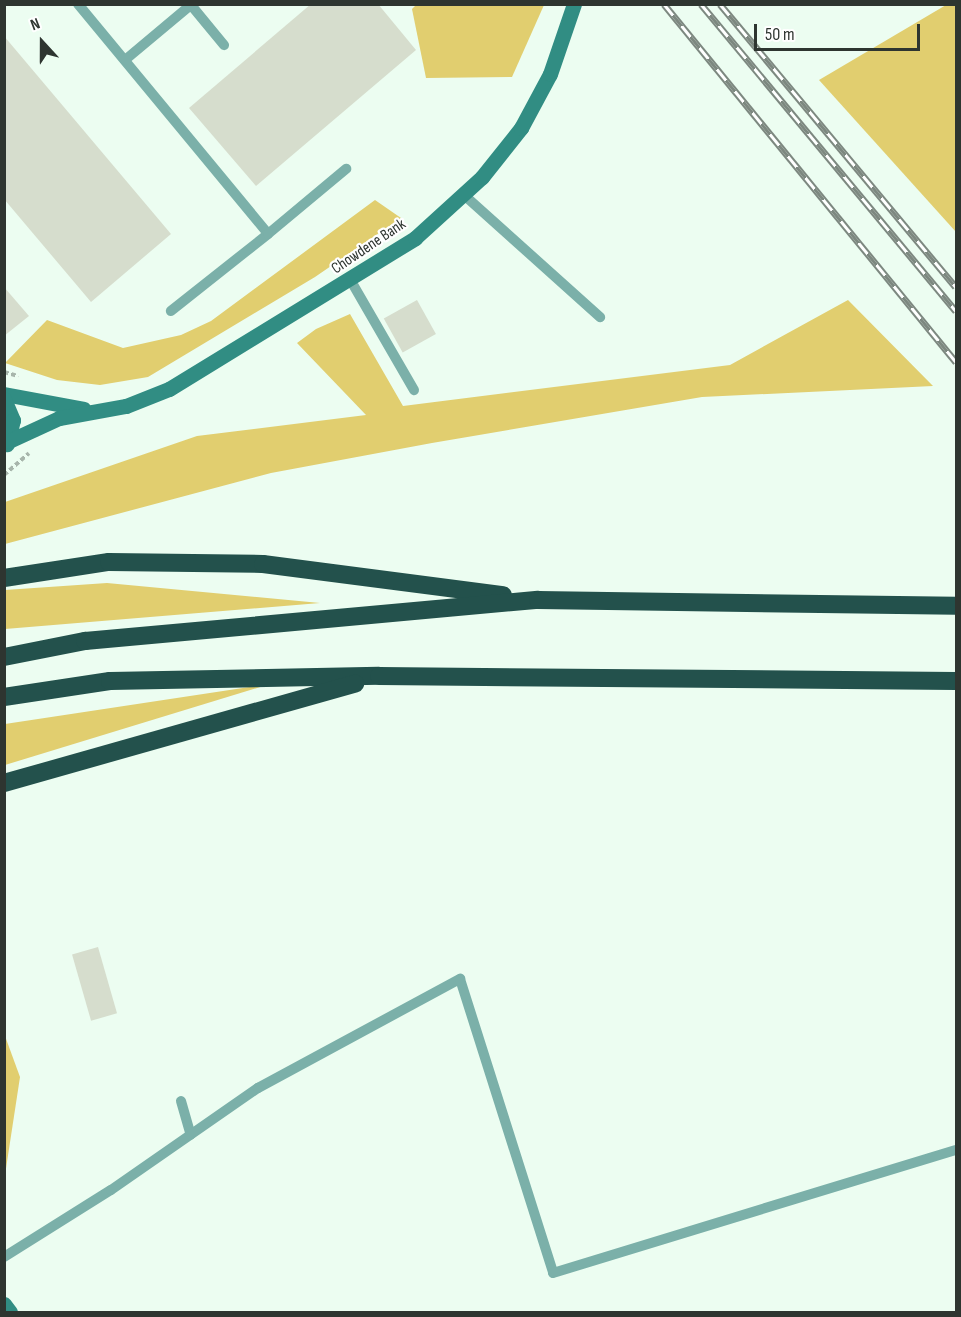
<!DOCTYPE html>
<html>
<head>
<meta charset="utf-8">
<style>
  body { margin:0 }
  #map { position:relative; width:961px; height:1317px; overflow:hidden; background:#ecfdf1; font-family:"Sofia Sans Condensed",sans-serif }
  div>[style] { position:absolute }
  [style*='--x'] { left:calc(var(--x)*1px); top:calc(var(--y)*1px); width:calc(var(--w)*1px); rotate:calc(var(--a)*1deg) }
  .green>* { inset:0; background:#e1ce6f }
  .building>* { inset:0; background:#d6ddcd; transform-origin:0 0 }
  .path>* { height:4px; margin-top:-2px; transform-origin:0; background:repeating-linear-gradient(90deg,#a7b5ab 0 4.5px,transparent 0 7.5px) }
  .lane>* { height:10px; margin:-5px; padding:0 5px; transform-origin:5px; border-radius:5px; background:#7bb0a9 }
  .secondary>* { height:15px; margin:-7.5px; padding:0 7.5px; transform-origin:7.5px; border-radius:7.5px; background:#318d83 }
  .highway>* { height:18px; margin:-9px; padding:0 9px; transform-origin:9px; border-radius:9px; background:#23514c }
  .rail>* { height:7px; margin-top:-3.5px; transform-origin:0; background:repeating-linear-gradient(90deg,#fff 0 14px,#7d8880 0 28px); box-sizing:border-box; border-block:2px solid #7d8880 }
  span { translate:-50% -50%; white-space:nowrap; text-align:center; line-height:1.15; -webkit-text-stroke:4.5px #fff; paint-order:stroke }
  .street-label { font-size:16px; color:#2e3530 }
  .frame { position:absolute; inset:0; border:6px solid #2e3530; pointer-events:none }
  .north { position:absolute; left:12px; top:12px; width:60px; height:60px; -webkit-text-stroke:4px #fff; paint-order:stroke; rotate:339deg; font-size:16px; font-weight:700; line-height:24px; text-align:center; color:#2e3530 }
  .north::after { content:''; display:block; margin:auto; width:21px; height:27px; background:#2e3530; clip-path:polygon(50% 0,100% 100%,50% 72%,0 100%) }
  .scale { position:absolute; left:754px; top:24px; width:166px; height:27px; box-sizing:border-box; border:3px solid #2e3530; border-top:0; padding-left:8px; font-size:18px; line-height:21px; white-space:nowrap; color:#2e3530; -webkit-text-stroke:4px #fff; paint-order:stroke }
</style>
</head>
<body>
<div id="map">
  <div class="green">
    <div style="clip-path:polygon(417px 4px,544px 4px,544px 5px,512px 77px,426px 78px,412px 9px)"></div>
    <div style="clip-path:polygon(946px 5px,956px 5px,956px 232px,819px 80px)"></div>
    <div style="clip-path:polygon(375px 200px,401px 218px,315px 277px,148px 377px,100px 385px,57px 380px,5px 363px,47px 320px,123px 348px,181px 335px,211px 321px)"></div>
    <div style="clip-path:polygon(848px 300px,933px 386px,702px 397px,432px 443px,271px 473px,5px 544px,5px 502px,197px 436px,366px 415px,297px 343px,316px 329px,350px 314px,403px 406px,730px 365px)"></div>
    <div style="clip-path:polygon(107px 583px,320px 603px,5px 629px,5px 590px)"></div>
    <div style="clip-path:polygon(270px 684px,5px 765px,5px 724px)"></div>
    <div style="clip-path:polygon(5px 1036px,20px 1077px,5px 1175px)"></div>
  </div>
  <div class="building">
    <div style="clip-path:polygon(311px 4px,378px 4px,416px 50px,256px 186px,189px 108px)"></div>
    <div style="clip-path:polygon(4px 36px,171px 234px,91px 302px,4px 199px)"></div>
    <div style="clip-path:polygon(4px 287px,29px 316px,4px 336px)"></div>
    <div style="left:417px;top:300px;width:39px;height:38px;rotate:61deg"></div>
    <div style="left:98px;top:947px;width:69px;height:27px;rotate:74deg"></div>
  </div>
  <div class="path">
    <div style="--x:4;--y:372;--w:15;--a:16"></div>
    <div style="--x:4;--y:475;--w:33;--a:-41"></div>
  </div>
  <div class="lane">
    <div style="--x:78;--y:4;--w:298;--a:50.4"></div>
    <div style="--x:268;--y:234;--w:124;--a:141.6"></div>
    <div style="--x:191;--y:5;--w:52;--a:50.5"></div>
    <div style="--x:125;--y:60;--w:87;--a:-39.9"></div>
    <div style="--x:464;--y:195;--w:183;--a:41.9"></div>
    <div style="--x:268;--y:234;--w:102;--a:-39.8"></div>
    <div style="--x:351;--y:281;--w:126;--a:60"></div>
    <div style="--x:181;--y:1101;--w:35;--a:74"></div>
    <div style="--x:4;--y:1257;--w:126;--a:-32.1"></div>
    <div style="--x:111;--y:1190;--w:179;--a:-34.8"></div>
    <div style="--x:258;--y:1088;--w:230;--a:-28.4"></div>
    <div style="--x:460;--y:979;--w:308;--a:72.4"></div>
    <div style="--x:553;--y:1273;--w:421;--a:-17"></div>
  </div>
  <div class="secondary">
    <div style="--x:4;--y:394;--w:81;--a:10.6"></div>
    <div style="--x:4;--y:399;--w:23;--a:67"></div>
    <div style="--x:13;--y:420;--w:25;--a:104"></div>
    <div style="--x:9;--y:441;--w:55;--a:-24.7"></div>
    <div style="--x:59;--y:418;--w:68;--a:-10.2"></div>
    <div style="--x:126;--y:406;--w:46;--a:-21.6"></div>
    <div style="--x:169;--y:389;--w:289;--a:-31.5"></div>
    <div style="--x:415;--y:238;--w:91;--a:-42.3"></div>
    <div style="--x:482;--y:177;--w:63;--a:-51.5"></div>
    <div style="--x:521;--y:128;--w:61;--a:-61.8"></div>
    <div style="--x:550;--y:74;--w:74;--a:-71.1"></div>
    <div style="--x:4;--y:1304;--w:10;--a:53"></div>
  </div>
  <div class="highway">
    <div style="--x:4;--y:578;--w:106;--a:-8.7"></div>
    <div style="--x:109;--y:562;--w:154;--a:0.7"></div>
    <div style="--x:263;--y:564;--w:242;--a:7.4"></div>
    <div style="--x:4;--y:657;--w:83;--a:-11.2"></div>
    <div style="--x:85;--y:641;--w:455;--a:-5.2"></div>
    <div style="--x:538;--y:600;--w:418;--a:0.8"></div>
    <div style="--x:4;--y:697;--w:107;--a:-8.6"></div>
    <div style="--x:110;--y:681;--w:269;--a:-1.1"></div>
    <div style="--x:379;--y:676;--w:577;--a:0.5"></div>
    <div style="--x:4;--y:783;--w:365;--a:-15.8"></div>
  </div>
  <div class="rail">
    <div style="--x:664;--y:4;--w:462;--a:50.8"></div>
    <div style="--x:701;--y:4;--w:399;--a:50.3"></div>
    <div style="--x:720;--y:4;--w:368;--a:50.2"></div>
  </div>
  <div class="street-label">
    <span style="left:369px;top:247px;rotate:-34deg">Chowdene Bank</span>
  </div>
  <div class="frame"></div>
  <div class="north">N</div>
  <div class="scale">50 m</div>
</div>
</body>
</html>
